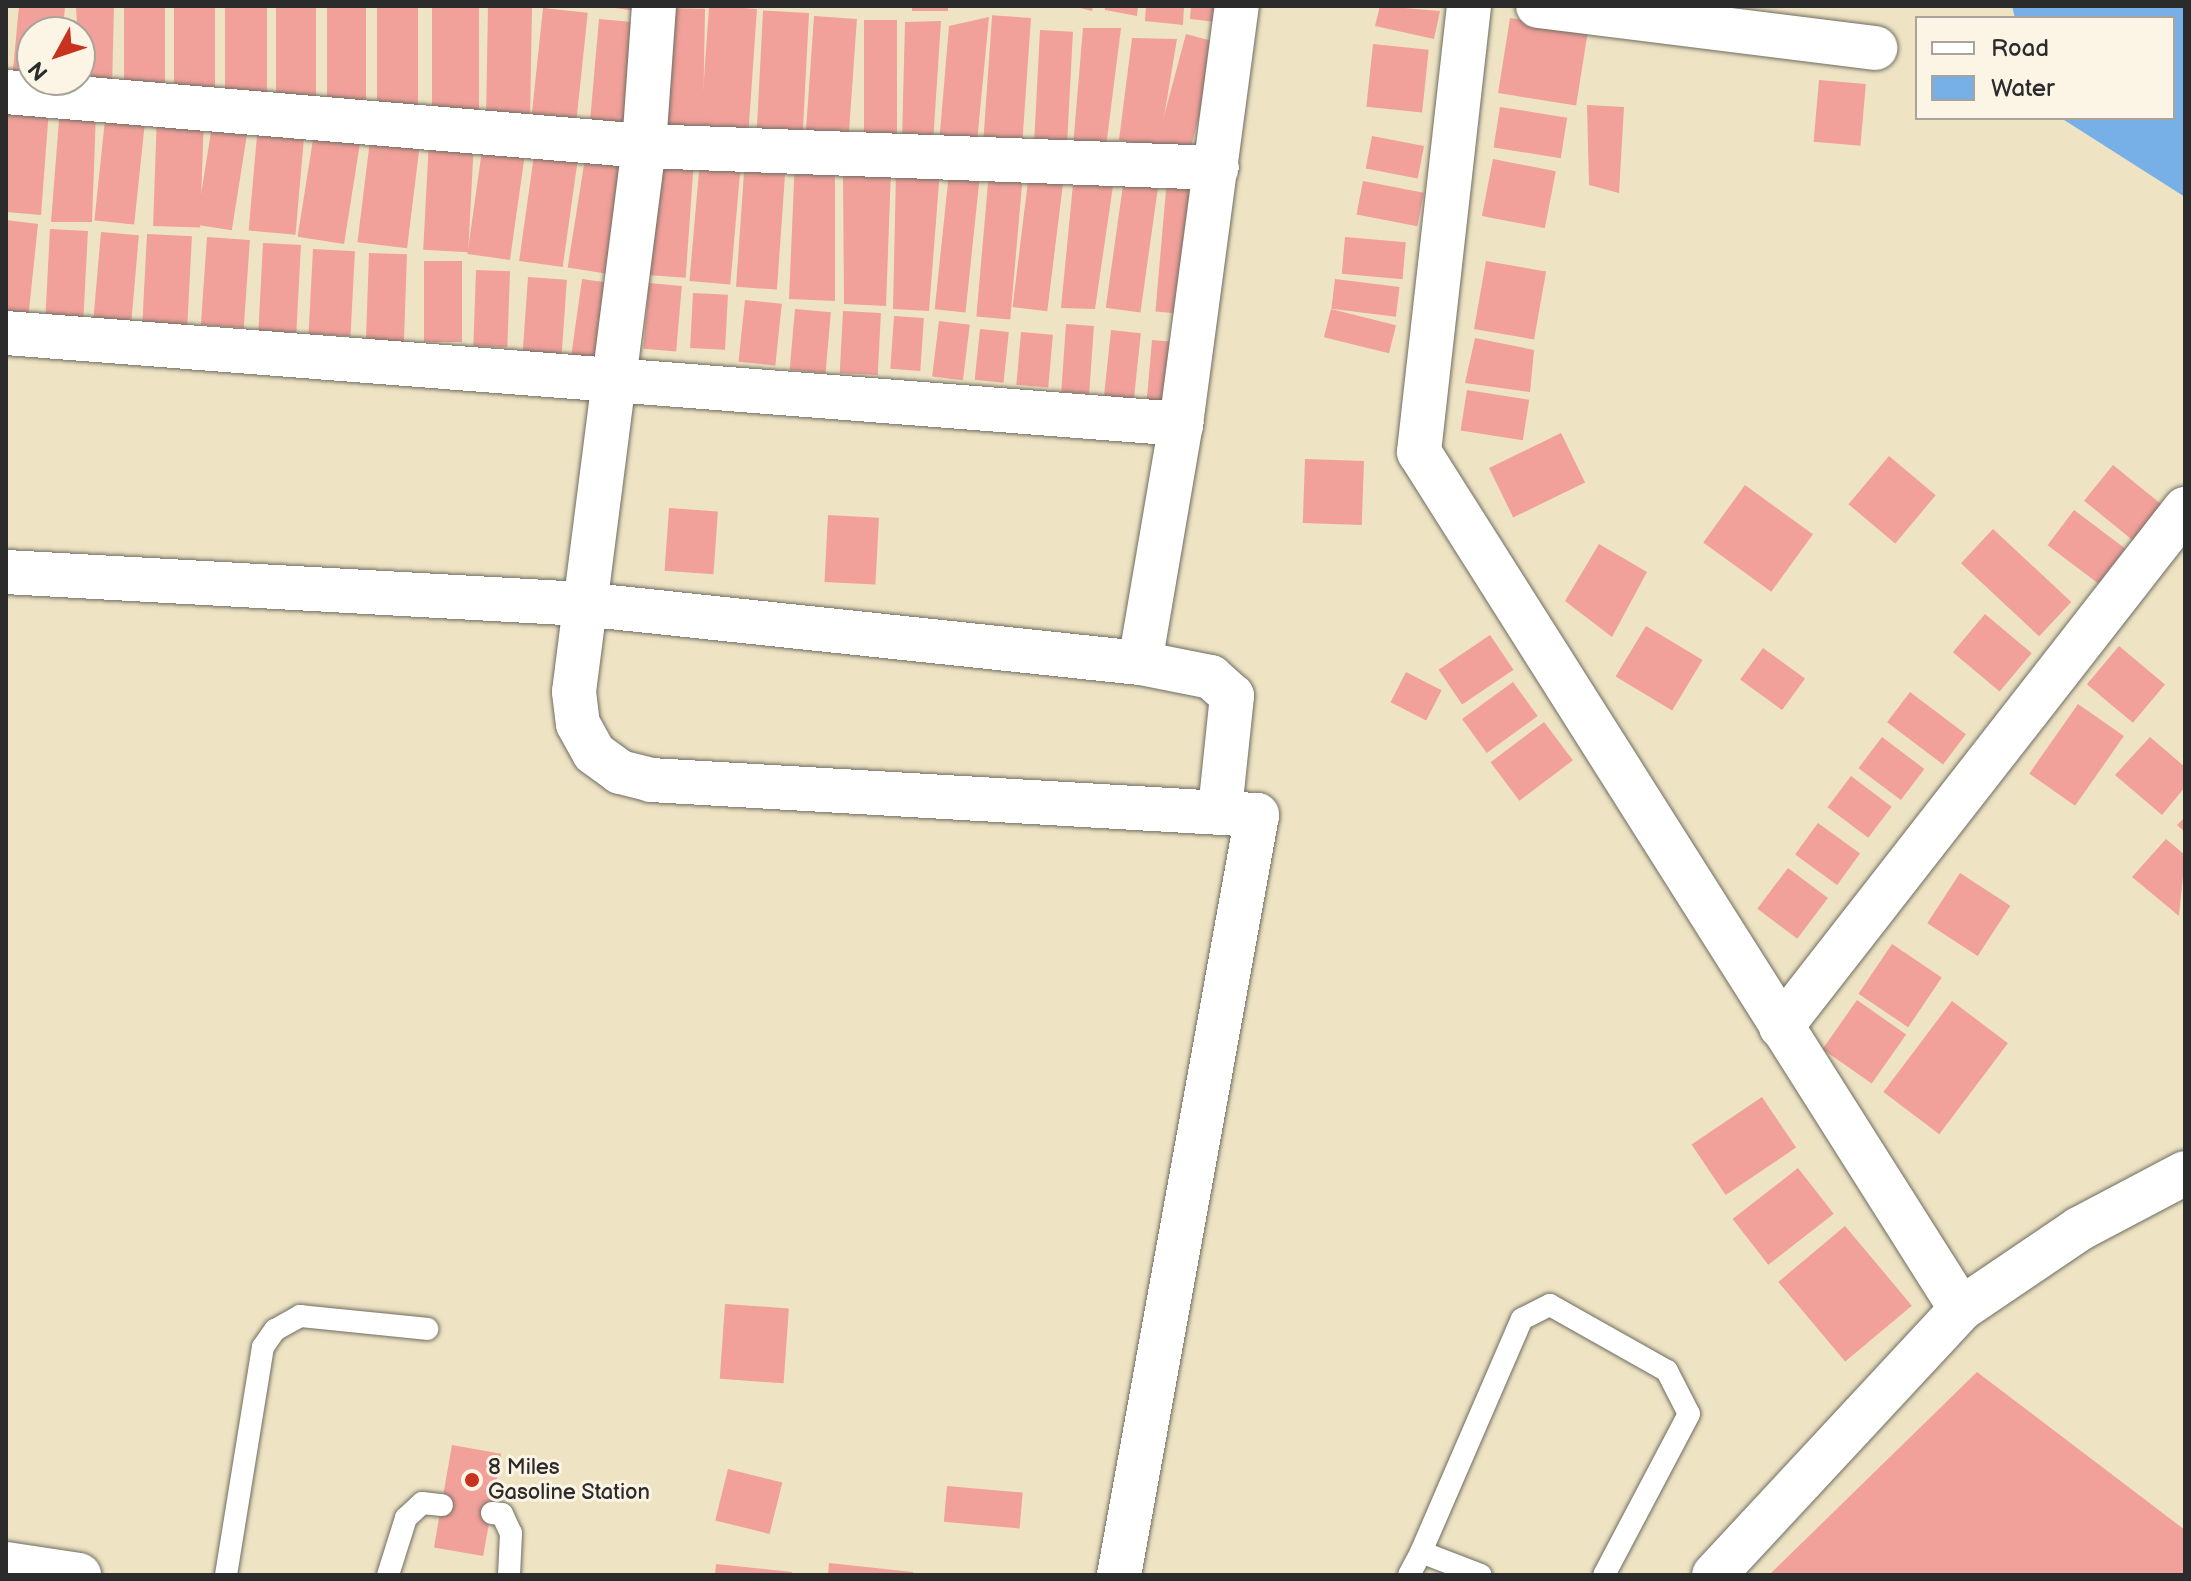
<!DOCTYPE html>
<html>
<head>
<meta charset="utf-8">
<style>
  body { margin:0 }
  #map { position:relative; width:2191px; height:1581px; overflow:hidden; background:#eee4c4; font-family:"Balsamiq Sans",sans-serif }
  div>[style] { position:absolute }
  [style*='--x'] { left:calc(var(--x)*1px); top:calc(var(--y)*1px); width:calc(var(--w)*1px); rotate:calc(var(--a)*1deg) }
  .water>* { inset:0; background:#76b0e7 }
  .building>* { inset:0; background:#f1a09a; transform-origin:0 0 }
  .roads { filter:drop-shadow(0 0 2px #6f6c61) drop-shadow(0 0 2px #6f6c61) }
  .service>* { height:22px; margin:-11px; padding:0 11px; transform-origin:11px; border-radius:11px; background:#fff }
  .minor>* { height:44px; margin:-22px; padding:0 22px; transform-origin:22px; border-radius:22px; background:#fff }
  .secondary>* { height:44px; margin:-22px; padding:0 22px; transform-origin:22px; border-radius:22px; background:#fff }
  .dots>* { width:22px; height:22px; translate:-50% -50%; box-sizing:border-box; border:4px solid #fcf5e5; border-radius:50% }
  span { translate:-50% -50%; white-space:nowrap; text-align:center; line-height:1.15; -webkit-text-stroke:6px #fcf5e5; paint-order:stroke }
  .poi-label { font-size:22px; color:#2b2b2b }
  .left { translate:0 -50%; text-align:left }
  .frame { position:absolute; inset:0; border:8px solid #2b2b2b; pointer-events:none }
  .legend { position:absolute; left:1915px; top:16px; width:260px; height:104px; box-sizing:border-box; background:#fcf5e5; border:2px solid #a8a49b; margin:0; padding:10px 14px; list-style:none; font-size:24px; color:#2b2b2b }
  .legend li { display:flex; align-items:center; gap:16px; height:40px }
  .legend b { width:40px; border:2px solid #a8a49b }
  .north { position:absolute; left:16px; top:16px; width:80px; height:80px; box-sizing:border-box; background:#fcf5e5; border:2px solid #a8a49b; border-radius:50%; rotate:230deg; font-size:22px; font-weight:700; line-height:32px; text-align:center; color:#2b2b2b }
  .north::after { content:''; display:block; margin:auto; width:28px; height:36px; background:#c8321e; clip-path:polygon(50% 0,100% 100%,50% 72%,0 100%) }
</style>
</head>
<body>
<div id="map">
  <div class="water">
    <div style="clip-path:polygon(2012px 6px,2185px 6px,2185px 197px,2061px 118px,2173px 118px,2173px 18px,2015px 18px)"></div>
  </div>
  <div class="building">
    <div style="clip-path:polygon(19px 6px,65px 6px,63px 32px,32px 32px,32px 81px,12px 80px)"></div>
    <div style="clip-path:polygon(76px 6px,114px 6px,112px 88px,80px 80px)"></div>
    <div style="left:124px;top:6px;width:41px;height:80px"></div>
    <div style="left:174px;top:6px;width:41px;height:88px"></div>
    <div style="left:225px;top:6px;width:42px;height:92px"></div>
    <div style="left:276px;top:6px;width:40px;height:99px"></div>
    <div style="left:327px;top:6px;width:39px;height:101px"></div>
    <div style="left:377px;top:6px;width:41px;height:104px"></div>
    <div style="left:432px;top:6px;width:47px;height:108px"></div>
    <div style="left:488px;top:6px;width:44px;height:114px;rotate:1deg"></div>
    <div style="clip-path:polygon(604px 6px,641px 6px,640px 12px)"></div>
    <div style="left:912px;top:6px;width:36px;height:5px"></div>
    <div style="clip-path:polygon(1072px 6px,1093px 6px,1092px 11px)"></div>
    <div style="clip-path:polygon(1105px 6px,1138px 6px,1137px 16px,1105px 10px)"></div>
    <div style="clip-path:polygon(1146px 6px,1184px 6px,1183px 25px,1145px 21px)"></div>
    <div style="clip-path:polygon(1191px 6px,1228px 6px,1225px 23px,1190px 19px)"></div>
    <div style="clip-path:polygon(1380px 6px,1440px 11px,1434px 39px,1375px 26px)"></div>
    <div style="left:543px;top:8px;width:45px;height:119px;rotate:6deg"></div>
    <div style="left:663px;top:8px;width:42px;height:127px;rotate:1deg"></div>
    <div style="left:757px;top:9px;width:134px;height:48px;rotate:94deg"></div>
    <div style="left:809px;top:13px;width:128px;height:46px;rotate:93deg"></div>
    <div style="left:814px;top:16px;width:43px;height:123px;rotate:4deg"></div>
    <div style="clip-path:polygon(989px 17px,977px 142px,939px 144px,949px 26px)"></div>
    <div style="left:1031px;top:18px;width:130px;height:39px;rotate:94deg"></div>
    <div style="left:1510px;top:18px;width:79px;height:76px;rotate:9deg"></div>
    <div style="left:599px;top:19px;width:42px;height:111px;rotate:5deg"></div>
    <div style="left:864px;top:20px;width:33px;height:121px"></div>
    <div style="clip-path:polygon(941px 21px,933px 143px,902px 141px,905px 22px)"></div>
    <div style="clip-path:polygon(1083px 28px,1121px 28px,1105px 155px,1073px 147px)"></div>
    <div style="left:1040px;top:30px;width:33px;height:116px;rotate:3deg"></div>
    <div style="left:1186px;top:34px;width:34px;height:118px;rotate:15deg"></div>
    <div style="clip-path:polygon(1132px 38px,1177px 39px,1159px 147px,1119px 140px)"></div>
    <div style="left:1373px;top:44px;width:56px;height:63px;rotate:6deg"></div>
    <div style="left:1819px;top:80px;width:47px;height:62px;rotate:5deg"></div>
    <div style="clip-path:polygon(6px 102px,49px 109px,41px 215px,6px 212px)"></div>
    <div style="clip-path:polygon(1587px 105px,1624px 107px,1619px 193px,1589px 185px)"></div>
    <div style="left:1500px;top:107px;width:68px;height:41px;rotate:9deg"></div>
    <div style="clip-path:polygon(60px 108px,96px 111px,92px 222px,51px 222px)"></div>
    <div style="left:106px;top:110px;width:40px;height:111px;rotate:6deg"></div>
    <div style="left:157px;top:114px;width:47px;height:112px;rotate:2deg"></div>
    <div style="left:213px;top:119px;width:36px;height:107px;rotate:9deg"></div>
    <div style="left:258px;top:124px;width:47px;height:107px;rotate:5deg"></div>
    <div style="left:315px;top:127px;width:47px;height:111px;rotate:9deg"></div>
    <div style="left:371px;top:132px;width:50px;height:111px;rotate:7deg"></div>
    <div style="left:1372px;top:136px;width:53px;height:33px;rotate:11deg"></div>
    <div style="left:429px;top:140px;width:45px;height:110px;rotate:3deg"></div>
    <div style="left:483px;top:143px;width:43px;height:112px;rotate:8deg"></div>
    <div style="left:535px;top:148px;width:44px;height:114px;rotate:8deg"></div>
    <div style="left:586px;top:152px;width:46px;height:117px;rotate:9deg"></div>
    <div style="left:652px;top:157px;width:42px;height:118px;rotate:4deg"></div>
    <div style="left:745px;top:159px;width:41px;height:128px;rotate:4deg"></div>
    <div style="clip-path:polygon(795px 159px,835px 167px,835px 301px,789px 299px)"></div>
    <div style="left:1493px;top:159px;width:64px;height:58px;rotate:11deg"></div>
    <div style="left:741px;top:162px;width:123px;height:41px;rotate:95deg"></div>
    <div style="clip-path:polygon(891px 170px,886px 306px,844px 304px,843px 171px)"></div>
    <div style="clip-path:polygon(940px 170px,929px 311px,893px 309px,896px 173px)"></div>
    <div style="left:989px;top:172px;width:34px;height:145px;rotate:5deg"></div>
    <div style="left:949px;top:173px;width:31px;height:137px;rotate:6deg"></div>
    <div style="left:1029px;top:173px;width:35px;height:135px;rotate:7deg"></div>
    <div style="clip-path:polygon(1074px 174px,1114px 179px,1095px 309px,1061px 308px)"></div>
    <div style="left:1124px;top:178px;width:35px;height:131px;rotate:8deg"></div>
    <div style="left:1167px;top:179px;width:38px;height:133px;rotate:5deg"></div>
    <div style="left:1363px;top:181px;width:62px;height:34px;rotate:11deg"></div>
    <div style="clip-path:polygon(6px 220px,38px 224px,28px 320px,6px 317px)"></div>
    <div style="left:50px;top:229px;width:38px;height:88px;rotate:3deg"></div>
    <div style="left:101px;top:232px;width:38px;height:89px;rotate:5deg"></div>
    <div style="left:147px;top:234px;width:45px;height:90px;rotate:3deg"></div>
    <div style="left:207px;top:237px;width:43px;height:88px;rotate:4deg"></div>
    <div style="left:1345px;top:237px;width:61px;height:37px;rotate:5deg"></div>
    <div style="left:263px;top:243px;width:38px;height:88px;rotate:3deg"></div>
    <div style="left:313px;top:249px;width:42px;height:85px;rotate:3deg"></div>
    <div style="left:369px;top:253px;width:38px;height:88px;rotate:2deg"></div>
    <div style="left:424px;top:261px;width:38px;height:81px"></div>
    <div style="left:1486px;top:261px;width:61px;height:69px;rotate:10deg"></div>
    <div style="left:476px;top:270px;width:34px;height:76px;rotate:2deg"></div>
    <div style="left:528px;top:277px;width:39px;height:81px;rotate:4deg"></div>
    <div style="left:582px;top:279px;width:37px;height:78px;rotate:8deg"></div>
    <div style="left:1335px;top:279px;width:65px;height:30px;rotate:7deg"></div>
    <div style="left:649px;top:283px;width:33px;height:66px;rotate:5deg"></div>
    <div style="left:693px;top:293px;width:35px;height:55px;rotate:3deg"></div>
    <div style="left:745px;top:300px;width:37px;height:62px;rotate:6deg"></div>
    <div style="left:795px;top:309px;width:36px;height:61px;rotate:5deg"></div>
    <div style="left:1331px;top:309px;width:67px;height:29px;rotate:14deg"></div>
    <div style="left:843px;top:311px;width:38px;height:62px;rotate:3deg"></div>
    <div style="left:894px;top:316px;width:30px;height:53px;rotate:4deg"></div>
    <div style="left:939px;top:321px;width:31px;height:56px;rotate:7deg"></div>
    <div style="left:1066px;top:324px;width:28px;height:68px;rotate:4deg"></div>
    <div style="left:980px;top:329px;width:29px;height:51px;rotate:6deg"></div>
    <div style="left:1111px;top:330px;width:30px;height:76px;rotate:6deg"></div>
    <div style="left:1021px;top:332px;width:32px;height:53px;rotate:5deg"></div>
    <div style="clip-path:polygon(1475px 338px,1534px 350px,1530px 392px,1465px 383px)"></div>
    <div style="left:1152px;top:340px;width:32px;height:73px;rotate:5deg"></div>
    <div style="left:1467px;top:390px;width:63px;height:41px;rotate:9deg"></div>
    <div style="left:1561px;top:433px;width:55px;height:80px;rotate:64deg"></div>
    <div style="left:1889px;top:456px;width:61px;height:63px;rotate:40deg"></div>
    <div style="left:1305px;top:459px;width:59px;height:64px;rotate:2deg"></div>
    <div style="left:2113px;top:465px;width:63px;height:46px;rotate:39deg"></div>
    <div style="left:1745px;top:485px;width:84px;height:71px;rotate:36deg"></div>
    <div style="left:669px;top:508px;width:49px;height:63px;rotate:4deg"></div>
    <div style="left:2074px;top:510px;width:64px;height:44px;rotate:37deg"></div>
    <div style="left:828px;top:515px;width:51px;height:67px;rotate:3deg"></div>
    <div style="left:1993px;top:529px;width:107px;height:47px;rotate:43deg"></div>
    <div style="clip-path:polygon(1599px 544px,1647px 572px,1612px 637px,1565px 601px)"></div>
    <div style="left:1985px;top:614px;width:61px;height:50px;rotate:40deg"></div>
    <div style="left:1646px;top:626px;width:66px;height:59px;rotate:31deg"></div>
    <div style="left:1490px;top:635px;width:42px;height:62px;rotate:56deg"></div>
    <div style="left:2119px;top:646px;width:60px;height:50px;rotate:40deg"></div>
    <div style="left:1763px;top:648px;width:52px;height:39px;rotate:36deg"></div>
    <div style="left:1406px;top:672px;width:40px;height:34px;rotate:27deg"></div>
    <div style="left:1513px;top:682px;width:42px;height:63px;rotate:54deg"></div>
    <div style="left:1910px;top:692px;width:70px;height:38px;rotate:37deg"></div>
    <div style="left:2078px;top:704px;width:56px;height:85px;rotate:35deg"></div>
    <div style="left:1544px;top:722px;width:48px;height:67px;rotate:53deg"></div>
    <div style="left:1882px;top:737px;width:53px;height:39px;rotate:37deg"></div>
    <div style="clip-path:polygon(2150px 737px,2185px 767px,2185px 787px,2162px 815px,2115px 775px)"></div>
    <div style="left:1851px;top:776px;width:51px;height:39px;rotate:37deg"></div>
    <div style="clip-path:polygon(2185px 817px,2185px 832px,2177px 825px)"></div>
    <div style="left:1818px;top:823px;width:52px;height:39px;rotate:36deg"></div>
    <div style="clip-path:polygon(2166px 839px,2185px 855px,2179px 916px,2132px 877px)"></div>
    <div style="left:1788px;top:868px;width:50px;height:51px;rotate:37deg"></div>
    <div style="left:1960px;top:873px;width:60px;height:60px;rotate:33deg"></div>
    <div style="left:1892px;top:944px;width:60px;height:60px;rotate:34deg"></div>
    <div style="left:1857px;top:1000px;width:60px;height:60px;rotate:35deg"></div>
    <div style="left:1952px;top:1001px;width:70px;height:114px;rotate:37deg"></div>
    <div style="left:1762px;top:1097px;width:61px;height:85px;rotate:56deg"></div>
    <div style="left:1798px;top:1168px;width:58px;height:83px;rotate:52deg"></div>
    <div style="left:1845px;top:1226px;width:104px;height:87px;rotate:50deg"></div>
    <div style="left:725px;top:1304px;width:64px;height:75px;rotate:4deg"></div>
    <div style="clip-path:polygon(1977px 1372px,2185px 1530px,2185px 1575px,1769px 1575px)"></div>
    <div style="left:452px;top:1445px;width:50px;height:104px;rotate:10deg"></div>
    <div style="left:728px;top:1469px;width:56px;height:53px;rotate:14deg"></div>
    <div style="left:947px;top:1486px;width:76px;height:36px;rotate:5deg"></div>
    <div style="clip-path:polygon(829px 1563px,913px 1572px,913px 1575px,828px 1575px)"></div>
    <div style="clip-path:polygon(716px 1564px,792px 1572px,792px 1575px,715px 1575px)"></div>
  </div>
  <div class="roads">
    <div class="service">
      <div style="--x:492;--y:1513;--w:10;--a:6"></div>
      <div style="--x:502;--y:1514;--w:21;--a:65"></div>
      <div style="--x:511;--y:1533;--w:42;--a:92.7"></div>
      <div style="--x:1421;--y:1552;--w:254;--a:-66.6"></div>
      <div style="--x:1522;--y:1319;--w:31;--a:-27"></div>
      <div style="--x:1550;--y:1305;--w:134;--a:29.4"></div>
      <div style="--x:1667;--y:1371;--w:48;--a:62.9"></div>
      <div style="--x:1689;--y:1414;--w:182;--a:117.8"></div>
      <div style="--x:226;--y:1575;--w:231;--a:-80.8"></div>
      <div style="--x:263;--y:1347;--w:21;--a:-55"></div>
      <div style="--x:275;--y:1330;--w:29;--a:-29"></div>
      <div style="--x:300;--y:1316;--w:128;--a:5.8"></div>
      <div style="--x:388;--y:1575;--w:60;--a:-72.5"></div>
      <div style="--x:406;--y:1518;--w:22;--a:-43"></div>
      <div style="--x:422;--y:1503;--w:20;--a:6"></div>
      <div style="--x:1409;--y:1575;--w:26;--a:-62"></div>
      <div style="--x:1421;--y:1552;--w:64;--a:21"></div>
    </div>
    <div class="minor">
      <div style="--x:654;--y:6;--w:140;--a:94.1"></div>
      <div style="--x:644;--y:146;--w:550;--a:97.31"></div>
      <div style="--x:574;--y:692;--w:32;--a:83"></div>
      <div style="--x:578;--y:724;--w:33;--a:61"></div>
      <div style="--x:594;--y:753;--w:32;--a:36"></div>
      <div style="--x:620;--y:772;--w:32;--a:14"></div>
      <div style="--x:651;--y:780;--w:607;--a:3.31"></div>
      <div style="--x:1257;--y:815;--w:772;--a:100.29"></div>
      <div style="--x:1469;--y:6;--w:449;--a:96.4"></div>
      <div style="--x:1419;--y:452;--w:1014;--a:57.69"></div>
      <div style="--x:1538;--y:6;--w:340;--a:7.1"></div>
      <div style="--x:6;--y:92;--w:640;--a:4.84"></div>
      <div style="--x:644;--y:146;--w:573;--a:2.2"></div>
      <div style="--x:6;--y:333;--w:1179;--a:4.43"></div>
      <div style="--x:6;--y:572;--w:577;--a:3.18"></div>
      <div style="--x:582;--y:604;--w:561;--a:6.04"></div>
      <div style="--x:1220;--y:810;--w:115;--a:-84"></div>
      <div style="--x:1232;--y:696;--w:28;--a:-138"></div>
      <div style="--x:1211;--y:677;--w:72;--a:-168.8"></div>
      <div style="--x:1140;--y:663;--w:242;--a:-80.3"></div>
      <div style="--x:1181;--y:424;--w:422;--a:-82.4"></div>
      <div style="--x:1781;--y:1027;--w:657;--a:-52.05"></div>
      <div style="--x:1714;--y:1575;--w:363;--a:-47.1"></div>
      <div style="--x:1961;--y:1309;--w:143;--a:-34.1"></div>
      <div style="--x:2079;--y:1229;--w:120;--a:-27.8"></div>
    </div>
    <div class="secondary">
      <div style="--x:6;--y:1564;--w:74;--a:8.6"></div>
    </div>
  </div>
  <div class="dots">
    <div style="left:472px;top:1480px;background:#c8321e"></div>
  </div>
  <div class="poi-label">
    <span class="left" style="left:488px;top:1480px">8 Miles<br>Gasoline Station</span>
  </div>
  <div class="frame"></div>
  <ul class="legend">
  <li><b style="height:10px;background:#fff"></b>Road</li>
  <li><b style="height:22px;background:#76b0e7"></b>Water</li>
  </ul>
  <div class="north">N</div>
</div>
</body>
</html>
